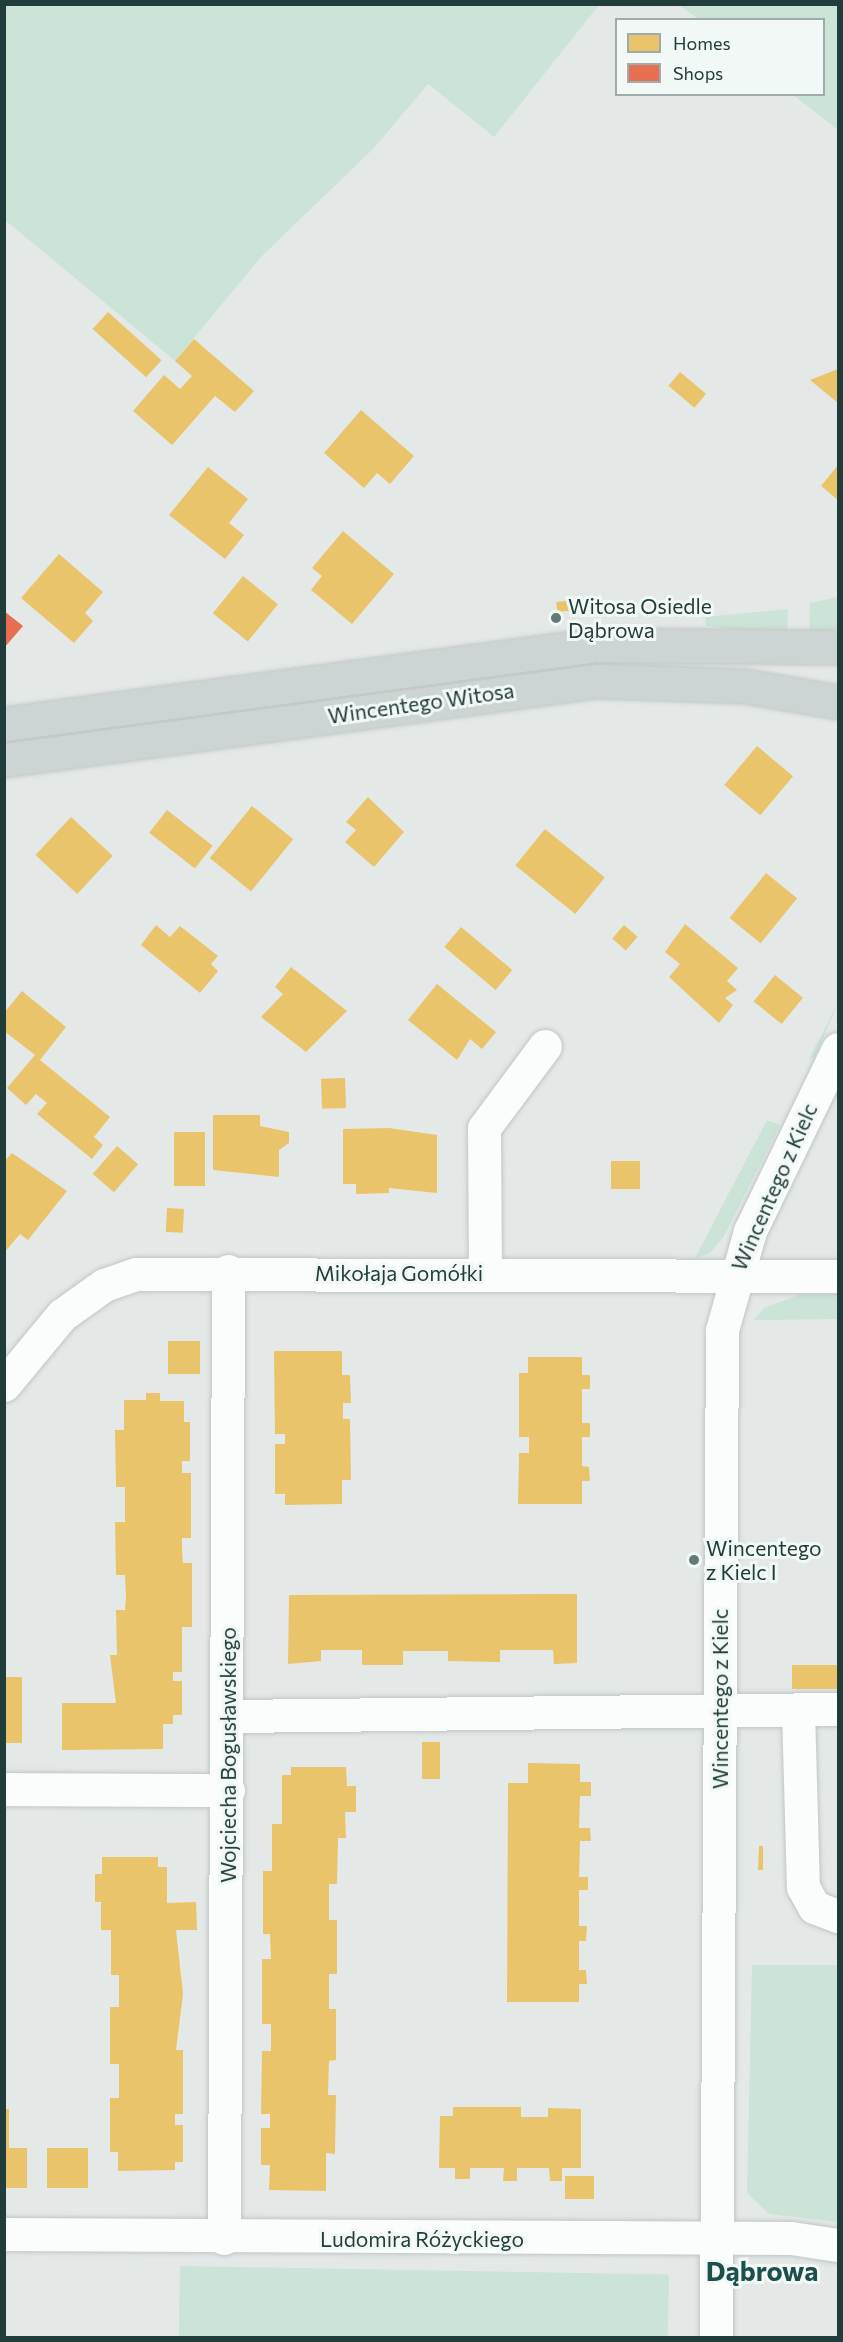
<!DOCTYPE html>
<html>
<head>
<meta charset="utf-8">
<style>
  body { margin:0 }
  #map { position:relative; width:843px; height:2342px; overflow:hidden; background:#e4e9e8; font-family:Commissioner,sans-serif }
  div>[style] { position:absolute }
  [style*='--x'] { left:calc(var(--x)*1px); top:calc(var(--y)*1px); width:calc(var(--w)*1px); rotate:calc(var(--a)*1deg) }
  .green>* { inset:0; background:#cce3d8; transform-origin:0 0 }
  .homes>* { inset:0; background:#e9c46a; transform-origin:0 0 }
  .shops>* { inset:0; background:#e76f51 }
  .roads { filter:drop-shadow(0 0 2px #c1c6c5) drop-shadow(0 0 2px #c1c6c5) }
  .minor>* { height:33px; margin:-16.5px; padding:0 16.5px; transform-origin:16.5px; border-radius:16.5px; background:#fbfcfc }
  .major>* { height:33px; margin:-16.5px; padding:0 16.5px; transform-origin:16.5px; border-radius:16.5px; background:#cdd5d4 }
  .dots>* { width:16px; height:16px; translate:-50% -50%; box-sizing:border-box; border:3px solid #f2f8f6; border-radius:50% }
  span { translate:-50% -50%; white-space:nowrap; text-align:center; line-height:1.15; -webkit-text-stroke:6px #f2f8f6; paint-order:stroke }
  .poi-label { font-size:21px; color:#213d3b }
  .left { translate:0 -50%; text-align:left }
  .street-label { font-size:21px; color:#213d3b }
  .district-label { font-size:27px; color:#1d4f4d; font-weight:700 }
  .frame { position:absolute; inset:0; border:6px solid #213d3b; pointer-events:none }
  .legend { position:absolute; left:615px; top:18px; width:210px; height:78px; box-sizing:border-box; background:#f2f8f6; border:2px solid #9eadab; margin:0; padding:8px 10px; list-style:none; font-size:18px; color:#213d3b }
  .legend li { display:flex; align-items:center; gap:12px; height:30px }
  .legend b { width:30px; border:2px solid #9eadab }
</style>
</head>
<body>
<div id="map">
  <div class="green">
    <div style="clip-path:polygon(4px 5px,599px 5px,494px 137px,428px 84px,374px 148px,261px 257px,175px 361px,5px 220px)"></div>
    <div style="clip-path:polygon(679px 5px,838px 5px,838px 130px,793px 95px,824px 94px,824px 20px,698px 19px)"></div>
    <div style="clip-path:polygon(838px 597px,838px 629px,809px 635px,810px 603px)"></div>
    <div style="clip-path:polygon(788px 609px,787px 635px,706px 626px,705px 617px)"></div>
    <div style="clip-path:polygon(838px 1003px,815px 1057px,809px 1059px)"></div>
    <div style="clip-path:polygon(767px 1120px,780px 1125px,723px 1238px,710px 1253px,695px 1258px)"></div>
    <div style="clip-path:polygon(804px 1293px,838px 1294px,838px 1319px,753px 1320px,764px 1308px)"></div>
    <div style="clip-path:polygon(752px 1965px,838px 1965px,838px 2222px,769px 2214px,747px 2193px)"></div>
    <div style="left:180px;top:2266px;width:489px;height:71px;rotate:1deg"></div>
  </div>
  <div class="homes">
    <div style="left:108px;top:312px;width:72px;height:23px;rotate:42deg"></div>
    <div style="clip-path:polygon(194px 339px,254px 391px,235px 412px,215px 396px,172px 445px,133px 411px,164px 375px,180px 389px,192px 376px,175px 361px)"></div>
    <div style="clip-path:polygon(838px 369px,838px 403px,810px 380px)"></div>
    <div style="left:680px;top:372px;width:34px;height:18px;rotate:40deg"></div>
    <div style="clip-path:polygon(361px 410px,414px 456px,390px 484px,377px 473px,364px 488px,324px 453px)"></div>
    <div style="clip-path:polygon(838px 465px,838px 500px,821px 486px)"></div>
    <div style="clip-path:polygon(208px 467px,248px 499px,229px 523px,244px 535px,225px 559px,169px 515px)"></div>
    <div style="clip-path:polygon(343px 531px,394px 574px,352px 624px,311px 590px,322px 576px,312px 568px)"></div>
    <div style="clip-path:polygon(59px 554px,103px 592px,85px 613px,93px 621px,74px 643px,21px 598px)"></div>
    <div style="left:243px;top:576px;width:45px;height:48px;rotate:39deg"></div>
    <div style="left:585px;top:599px;width:10px;height:29px;rotate:84deg"></div>
    <div style="left:757px;top:746px;width:47px;height:51px;rotate:40deg"></div>
    <div style="clip-path:polygon(368px 797px,404px 832px,374px 867px,345px 842px,356px 830px,346px 822px)"></div>
    <div style="left:252px;top:806px;width:53px;height:67px;rotate:39deg"></div>
    <div style="left:167px;top:810px;width:58px;height:29px;rotate:38deg"></div>
    <div style="left:71px;top:817px;width:57px;height:52px;rotate:43deg"></div>
    <div style="left:545px;top:829px;width:77px;height:47px;rotate:39deg"></div>
    <div style="left:766px;top:873px;width:40px;height:58px;rotate:39deg"></div>
    <div style="clip-path:polygon(685px 924px,738px 968px,727px 981px,737px 990px,725px 998px,733px 1005px,719px 1023px,669px 977px,680px 964px,665px 952px)"></div>
    <div style="clip-path:polygon(156px 925px,170px 937px,180px 926px,218px 956px,211px 964px,218px 971px,200px 993px,141px 945px)"></div>
    <div style="left:624px;top:925px;width:18px;height:18px;rotate:41deg"></div>
    <div style="left:461px;top:927px;width:67px;height:26px;rotate:40deg"></div>
    <div style="clip-path:polygon(291px 967px,347px 1011px,306px 1052px,261px 1017px,283px 994px,275px 987px)"></div>
    <div style="left:775px;top:975px;width:36px;height:34px;rotate:39deg"></div>
    <div style="clip-path:polygon(437px 984px,496px 1032px,482px 1049px,470px 1039px,457px 1060px,408px 1020px)"></div>
    <div style="clip-path:polygon(22px 991px,66px 1027px,40px 1060px,110px 1117px,94px 1137px,103px 1145px,92px 1159px,37px 1114px,47px 1103px,36px 1094px,26px 1105px,7px 1088px,35px 1055px,4px 1031px,4px 1013px)"></div>
    <div style="left:345px;top:1078px;width:30px;height:24px;rotate:88deg"></div>
    <div style="clip-path:polygon(213px 1115px,260px 1115px,260px 1126px,289px 1132px,289px 1143px,279px 1150px,279px 1177px,213px 1170px)"></div>
    <div style="clip-path:polygon(343px 1129px,389px 1128px,437px 1135px,437px 1193px,389px 1188px,389px 1193px,356px 1194px,356px 1184px,343px 1184px)"></div>
    <div style="left:174px;top:1132px;width:31px;height:54px"></div>
    <div style="left:117px;top:1146px;width:28px;height:37px;rotate:41deg"></div>
    <div style="clip-path:polygon(12px 1153px,67px 1191px,28px 1240px,20px 1234px,4px 1253px,4px 1162px)"></div>
    <div style="left:611px;top:1161px;width:29px;height:28px"></div>
    <div style="left:167px;top:1208px;width:17px;height:24px;rotate:3deg"></div>
    <div style="left:200px;top:1341px;width:33px;height:32px;rotate:90deg"></div>
    <div style="clip-path:polygon(274px 1351px,342px 1351px,342px 1375px,350px 1375px,351px 1403px,343px 1403px,343px 1419px,350px 1419px,351px 1480px,342px 1480px,342px 1504px,285px 1505px,285px 1494px,275px 1494px,275px 1444px,285px 1444px,285px 1434px,275px 1434px)"></div>
    <div style="clip-path:polygon(528px 1357px,582px 1357px,582px 1375px,590px 1375px,590px 1389px,582px 1389px,582px 1423px,590px 1423px,590px 1437px,582px 1437px,582px 1466px,589px 1467px,590px 1481px,582px 1481px,582px 1504px,518px 1504px,519px 1453px,529px 1453px,529px 1437px,519px 1437px,519px 1373px,528px 1373px)"></div>
    <div style="clip-path:polygon(146px 1393px,160px 1393px,160px 1401px,184px 1401px,184px 1422px,190px 1422px,190px 1461px,182px 1461px,182px 1473px,191px 1473px,191px 1538px,182px 1538px,182px 1549px,183px 1563px,192px 1563px,192px 1627px,182px 1627px,182px 1672px,173px 1672px,173px 1681px,182px 1681px,182px 1715px,173px 1715px,173px 1724px,163px 1724px,163px 1749px,62px 1750px,62px 1703px,116px 1703px,110px 1655px,117px 1655px,116px 1610px,125px 1610px,126px 1595px,125px 1575px,116px 1575px,115px 1522px,125px 1522px,125px 1487px,116px 1487px,115px 1430px,124px 1430px,124px 1400px,146px 1400px)"></div>
    <div style="clip-path:polygon(577px 1594px,577px 1663px,554px 1664px,553px 1650px,500px 1650px,500px 1662px,448px 1661px,448px 1651px,403px 1651px,403px 1665px,362px 1665px,362px 1650px,321px 1650px,321px 1661px,288px 1664px,289px 1595px)"></div>
    <div style="left:838px;top:1665px;width:24px;height:46px;rotate:90deg"></div>
    <div style="left:4px;top:1677px;width:18px;height:66px"></div>
    <div style="left:422px;top:1742px;width:18px;height:37px"></div>
    <div style="clip-path:polygon(528px 1763px,580px 1764px,580px 1782px,591px 1782px,591px 1796px,580px 1796px,579px 1828px,590px 1828px,591px 1841px,580px 1841px,579px 1877px,588px 1877px,588px 1890px,579px 1890px,579px 1926px,587px 1926px,586px 1941px,579px 1941px,579px 1970px,586px 1970px,587px 1984px,579px 1984px,579px 2002px,507px 2002px,508px 1783px,528px 1783px)"></div>
    <div style="clip-path:polygon(291px 1767px,346px 1767px,347px 1786px,356px 1786px,356px 1812px,345px 1812px,346px 1838px,338px 1838px,337px 1884px,329px 1884px,329px 1920px,337px 1920px,337px 1974px,329px 1974px,329px 2009px,336px 2009px,336px 2060px,329px 2061px,328px 2095px,336px 2095px,335px 2154px,326px 2153px,326px 2191px,269px 2190px,270px 2165px,261px 2165px,261px 2128px,270px 2128px,270px 2114px,261px 2114px,262px 2051px,271px 2051px,271px 2024px,262px 2024px,262px 1959px,271px 1959px,270px 1934px,263px 1934px,263px 1871px,272px 1871px,272px 1824px,282px 1824px,282px 1775px,291px 1775px)"></div>
    <div style="clip-path:polygon(759px 1846px,763px 1846px,763px 1870px,758px 1870px)"></div>
    <div style="clip-path:polygon(102px 1857px,158px 1857px,158px 1867px,167px 1867px,167px 1903px,196px 1902px,197px 1930px,176px 1930px,183px 1994px,176px 2050px,183px 2050px,183px 2114px,175px 2114px,175px 2125px,183px 2125px,183px 2162px,175px 2162px,175px 2170px,118px 2171px,118px 2152px,110px 2152px,110px 2098px,119px 2098px,119px 2064px,110px 2064px,110px 2007px,119px 2007px,119px 1975px,111px 1975px,111px 1930px,101px 1930px,101px 1902px,95px 1902px,95px 1874px,102px 1874px)"></div>
    <div style="clip-path:polygon(453px 2107px,521px 2107px,521px 2117px,548px 2117px,548px 2108px,581px 2109px,581px 2168px,562px 2168px,562px 2181px,550px 2181px,549px 2168px,517px 2168px,517px 2181px,503px 2181px,504px 2168px,470px 2168px,470px 2179px,455px 2179px,455px 2168px,439px 2168px,440px 2116px,453px 2116px)"></div>
    <div style="clip-path:polygon(4px 2109px,9px 2109px,9px 2148px,27px 2148px,27px 2188px,4px 2188px)"></div>
    <div style="left:47px;top:2148px;width:41px;height:40px"></div>
    <div style="left:565px;top:2176px;width:29px;height:23px"></div>
  </div>
  <div class="shops">
    <div style="clip-path:polygon(4px 611px,23px 626px,4px 648px)"></div>
  </div>
  <div class="roads">
    <div class="minor">
      <div style="--x:485;--y:1273;--w:145;--a:-90.4"></div>
      <div style="--x:484;--y:1128;--w:102;--a:-53.4"></div>
      <div style="--x:4;--y:1385;--w:91;--a:-50.4"></div>
      <div style="--x:62;--y:1315;--w:52;--a:-35.5"></div>
      <div style="--x:104;--y:1285;--w:34;--a:-19"></div>
      <div style="--x:136;--y:1274;--w:702;--a:0.16"></div>
      <div style="--x:798;--y:1710;--w:177;--a:88.4"></div>
      <div style="--x:803;--y:1887;--w:23;--a:61"></div>
      <div style="--x:814;--y:1907;--w:26;--a:21"></div>
      <div style="--x:230;--y:1716;--w:608;--a:-0.66"></div>
      <div style="--x:4;--y:1789;--w:224;--a:0.3"></div>
      <div style="--x:4;--y:2234;--w:787;--a:0.29"></div>
      <div style="--x:791;--y:2238;--w:48;--a:8.5"></div>
      <div style="--x:224;--y:2238;--w:967;--a:-89.76"></div>
      <div style="--x:716;--y:2338;--w:1008;--a:-89.66"></div>
      <div style="--x:722;--y:1330;--w:103;--a:-74.2"></div>
      <div style="--x:750;--y:1231;--w:202;--a:-64.2"></div>
    </div>
    <div class="major">
      <div style="--x:4;--y:724;--w:597;--a:-7.6"></div>
      <div style="--x:596;--y:645;--w:242;--a:0.5"></div>
      <div style="--x:4;--y:760;--w:598;--a:-7.59"></div>
      <div style="--x:597;--y:681;--w:148;--a:1.9"></div>
      <div style="--x:745;--y:686;--w:94;--a:9.8"></div>
    </div>
  </div>
  <div class="dots">
    <div style="left:556px;top:618px;background:#657978"></div>
    <div style="left:694px;top:1560px;background:#657978"></div>
  </div>
  <div class="poi-label">
    <span class="left" style="left:568px;top:618px">Witosa Osiedle<br>Dąbrowa</span>
    <span class="left" style="left:706px;top:1560px">Wincentego<br>z Kielc I</span>
  </div>
  <div class="street-label">
    <span style="left:421px;top:703px;rotate:-8deg">Wincentego Witosa</span>
    <span style="left:774px;top:1187px;rotate:-66deg">Wincentego z Kielc</span>
    <span style="left:399px;top:1273px">Mikołaja Gomółki</span>
    <span style="left:720px;top:1699px;rotate:-90deg">Wincentego z Kielc</span>
    <span style="left:228px;top:1755px;rotate:-90deg">Wojciecha Bogusławskiego</span>
    <span style="left:422px;top:2239px">Ludomira Różyckiego</span>
  </div>
  <div class="district-label">
    <span style="left:762px;top:2271px">Dąbrowa</span>
  </div>
  <div class="frame"></div>
  <ul class="legend">
  <li><b style="height:16px;background:#e9c46a"></b>Homes</li>
  <li><b style="height:16px;background:#e76f51"></b>Shops</li>
  </ul>
</div>
</body>
</html>
